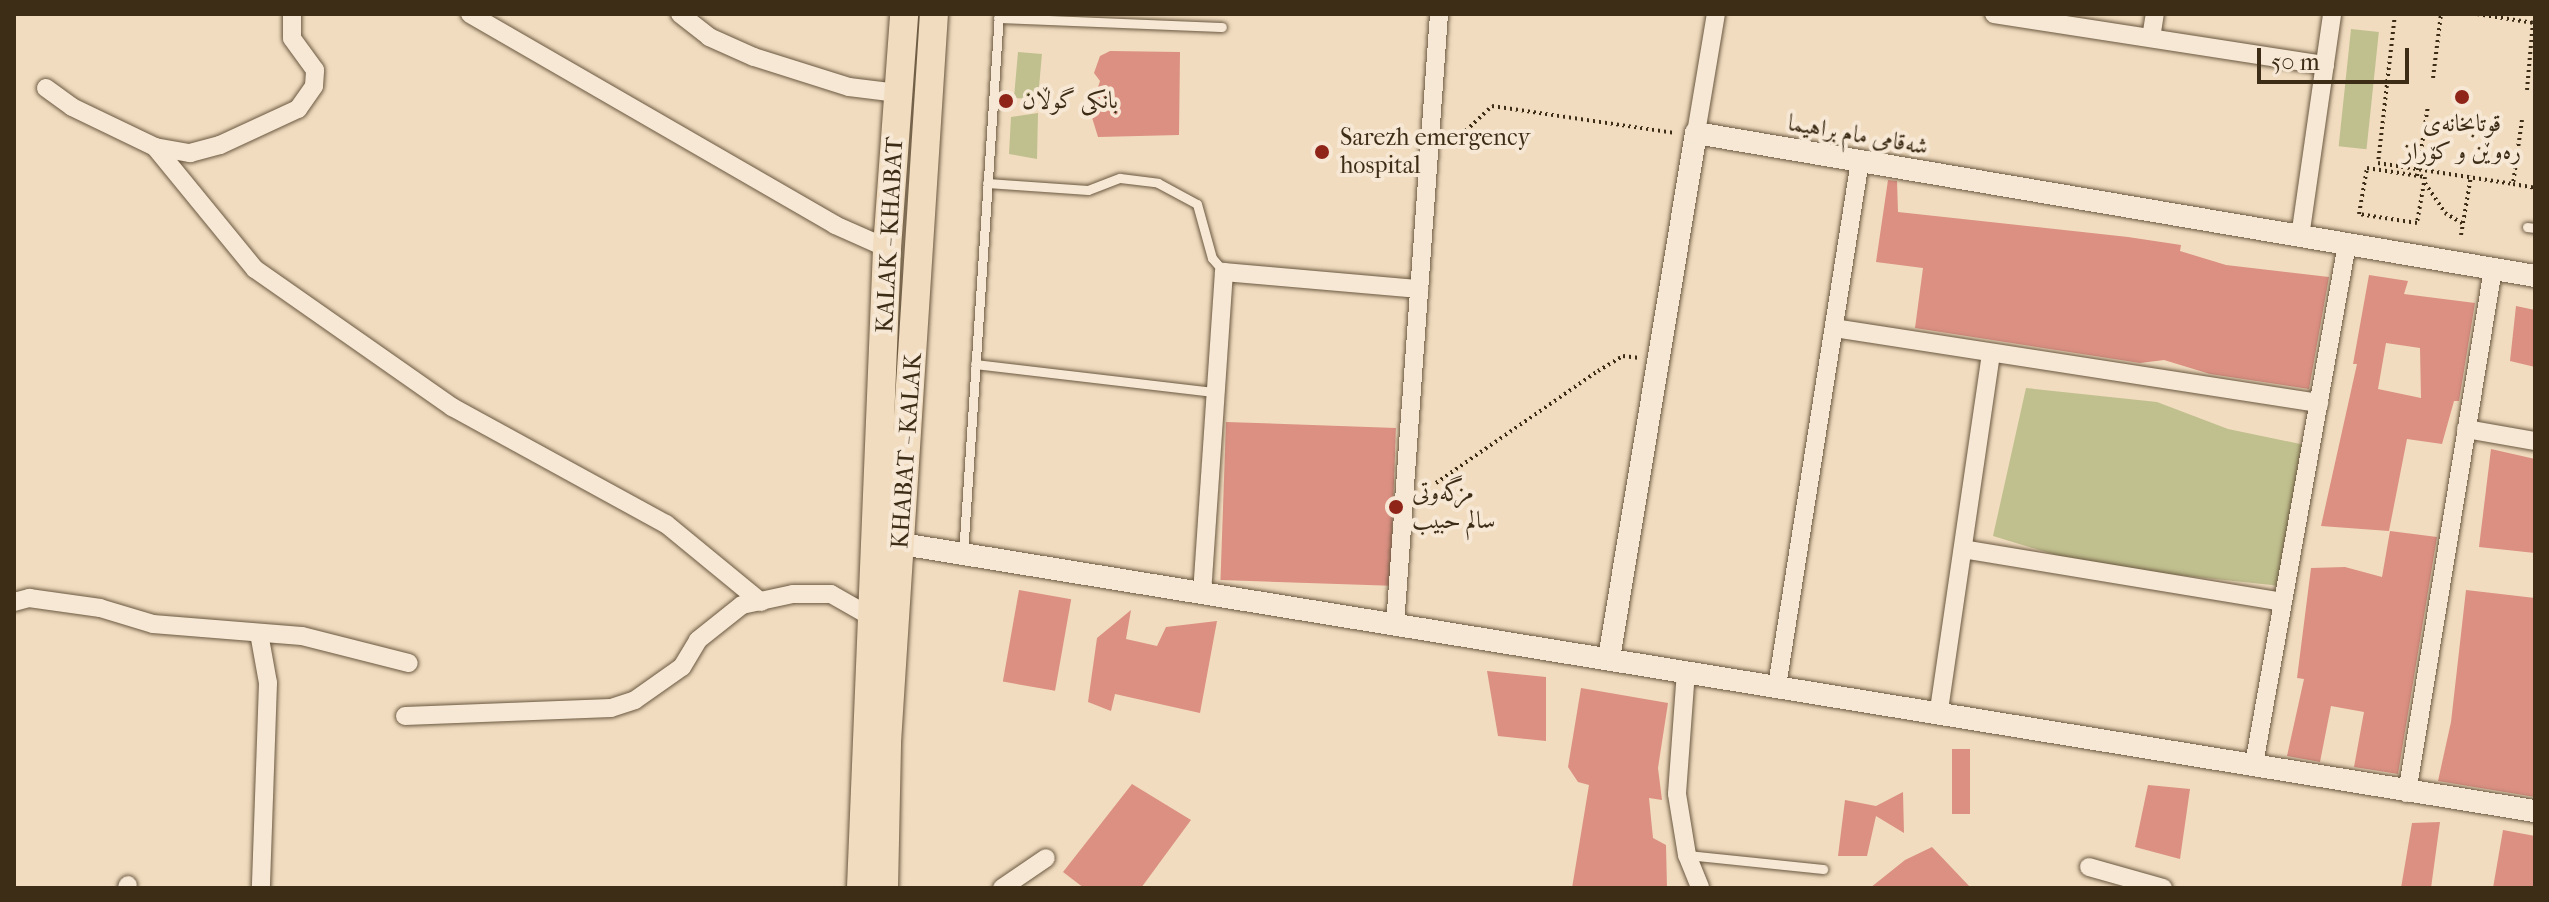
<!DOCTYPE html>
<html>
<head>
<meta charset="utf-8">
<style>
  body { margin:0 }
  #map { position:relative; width:2549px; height:902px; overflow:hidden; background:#f1dcbf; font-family:"IM FELL French Canon",Amiri,serif }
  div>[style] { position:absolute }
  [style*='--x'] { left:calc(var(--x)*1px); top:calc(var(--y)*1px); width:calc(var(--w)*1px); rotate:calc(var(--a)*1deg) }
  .green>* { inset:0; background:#c0bf8e; transform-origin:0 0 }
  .building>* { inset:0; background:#db9082; transform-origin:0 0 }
  .path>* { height:4px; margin-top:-2px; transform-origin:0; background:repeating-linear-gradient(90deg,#3d2c16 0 2px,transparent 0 6px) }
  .roads { filter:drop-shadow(0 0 2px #6a5840) drop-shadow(0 0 2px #6a5840) }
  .service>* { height:9px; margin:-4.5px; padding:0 4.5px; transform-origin:4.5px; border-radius:4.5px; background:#f6e8d5 }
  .minor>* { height:18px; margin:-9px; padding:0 9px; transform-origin:9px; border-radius:9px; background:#f6e8d5 }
  .tertiary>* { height:22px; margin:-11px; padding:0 11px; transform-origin:11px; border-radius:11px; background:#f6e8d5 }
  .primary>* { height:28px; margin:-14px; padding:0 14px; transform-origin:14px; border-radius:14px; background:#f1dcbf }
  .dots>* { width:22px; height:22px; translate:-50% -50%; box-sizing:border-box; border:4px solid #f6e8d5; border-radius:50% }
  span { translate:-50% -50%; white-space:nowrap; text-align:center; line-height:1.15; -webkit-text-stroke:8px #f6e8d5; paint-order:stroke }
  .poi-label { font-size:24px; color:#3d2c16 }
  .left { translate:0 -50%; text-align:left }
  .street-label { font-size:24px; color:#3d2c16 }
  .frame { position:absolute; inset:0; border:16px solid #3d2c16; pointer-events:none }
  .scale { position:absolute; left:2257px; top:48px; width:152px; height:36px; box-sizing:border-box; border:4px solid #3d2c16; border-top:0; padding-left:10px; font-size:24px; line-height:28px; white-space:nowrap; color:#3d2c16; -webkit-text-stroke:6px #f6e8d5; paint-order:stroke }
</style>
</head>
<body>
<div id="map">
  <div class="green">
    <div style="left:2351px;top:29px;width:28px;height:118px;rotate:6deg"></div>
    <div style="left:1018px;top:52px;width:24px;height:46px;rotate:5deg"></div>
    <div style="clip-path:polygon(1038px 113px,1037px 159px,1009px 154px,1011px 117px)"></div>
    <div style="clip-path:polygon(2026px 388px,2157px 402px,2228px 429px,2305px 445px,2281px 586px,2092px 566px,1993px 536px)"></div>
  </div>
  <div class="building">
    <div style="clip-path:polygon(1110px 51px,1180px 52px,1179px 135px,1098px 137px,1090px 111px,1100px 81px,1094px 73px,1100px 56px)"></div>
    <div style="clip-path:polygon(1888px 180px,1897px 181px,1898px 212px,2128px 237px,2181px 245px,2180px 251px,2226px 265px,2329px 277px,2309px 389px,2210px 374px,2164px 360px,2140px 363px,1915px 328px,1923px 268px,1876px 262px)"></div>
    <div style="clip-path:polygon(evenodd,2369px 275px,2408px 281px,2404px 294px,2475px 303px,2459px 401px,2454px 401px,2442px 444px,2407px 439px,2389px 531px,2321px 526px,2357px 364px,2353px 364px,2369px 275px,2386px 343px,2420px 348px,2421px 398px,2378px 389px,2386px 343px)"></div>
    <div style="clip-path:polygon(2516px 306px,2535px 310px,2535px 367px,2510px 361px)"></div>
    <div style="left:1226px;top:422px;width:170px;height:158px;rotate:2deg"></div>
    <div style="clip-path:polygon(2491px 449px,2535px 459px,2535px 553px,2479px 547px)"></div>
    <div style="clip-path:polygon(2390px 531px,2437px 537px,2398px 774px,2354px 767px,2364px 712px,2331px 706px,2320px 762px,2287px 756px,2304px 679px,2297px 678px,2311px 568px,2345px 567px,2382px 577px)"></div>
    <div style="left:1019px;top:590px;width:53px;height:93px;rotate:10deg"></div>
    <div style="clip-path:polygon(2466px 590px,2535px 598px,2535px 797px,2438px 781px,2451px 722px)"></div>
    <div style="clip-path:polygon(1131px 610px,1126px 639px,1157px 646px,1166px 627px,1217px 621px,1200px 713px,1115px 694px,1111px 711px,1088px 702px,1097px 638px)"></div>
    <div style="clip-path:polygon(1487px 671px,1546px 677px,1546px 741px,1498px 736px)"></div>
    <div style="clip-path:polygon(1581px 688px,1668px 703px,1658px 768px,1662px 800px,1649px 798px,1653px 838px,1666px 845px,1667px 888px,1572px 888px,1589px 785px,1578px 782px,1568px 767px)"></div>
    <div style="left:1952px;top:749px;width:18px;height:65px"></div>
    <div style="clip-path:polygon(1132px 784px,1191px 820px,1141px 888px,1084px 888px,1063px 872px)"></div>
    <div style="clip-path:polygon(2148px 785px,2190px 789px,2180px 859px,2135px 847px)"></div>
    <div style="clip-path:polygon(1903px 792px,1904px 833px,1876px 816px,1867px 856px,1838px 856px,1845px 800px,1876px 806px)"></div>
    <div style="clip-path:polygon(2440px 822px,2431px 888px,2401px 888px,2412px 823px)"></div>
    <div style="clip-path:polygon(2503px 830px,2535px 836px,2535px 888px,2493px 888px)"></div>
    <div style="clip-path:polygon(1932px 847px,1971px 888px,1870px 888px,1905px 860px)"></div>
  </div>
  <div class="path">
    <div style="--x:2395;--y:14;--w:150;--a:96.5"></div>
    <div style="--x:2378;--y:163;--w:137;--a:8.8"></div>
    <div style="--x:2477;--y:14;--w:58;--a:9"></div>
    <div style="--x:2433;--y:78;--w:64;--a:-82.9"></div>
    <div style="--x:2527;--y:90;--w:68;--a:-85"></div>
    <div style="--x:2522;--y:120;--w:65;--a:98"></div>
    <div style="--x:2513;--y:184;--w:22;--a:10"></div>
    <div style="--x:1457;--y:139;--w:48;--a:-43.3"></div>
    <div style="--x:1492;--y:106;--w:184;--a:8.4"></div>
    <div style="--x:2367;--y:168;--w:59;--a:8.8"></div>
    <div style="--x:2425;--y:177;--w:47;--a:99.9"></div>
    <div style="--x:2417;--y:223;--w:59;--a:-171.2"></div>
    <div style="--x:2359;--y:214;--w:47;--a:-80.1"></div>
    <div style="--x:2417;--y:176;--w:71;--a:-81.1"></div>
    <div style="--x:2425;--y:183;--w:36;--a:56"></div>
    <div style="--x:2445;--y:213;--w:21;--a:31"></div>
    <div style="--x:2461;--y:235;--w:60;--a:-80.4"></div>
    <div style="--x:1436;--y:483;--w:197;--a:-34.7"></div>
    <div style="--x:1598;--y:371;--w:29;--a:-31"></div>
    <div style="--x:1623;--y:356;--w:17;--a:7"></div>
  </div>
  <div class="roads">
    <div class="service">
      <div style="--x:998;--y:18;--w:224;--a:2.3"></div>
      <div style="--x:987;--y:183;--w:101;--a:4"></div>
      <div style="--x:1088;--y:190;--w:34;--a:-21"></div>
      <div style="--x:1120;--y:178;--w:38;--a:7"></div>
      <div style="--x:1158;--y:183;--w:44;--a:28.3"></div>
      <div style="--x:1197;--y:204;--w:56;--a:74.5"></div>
      <div style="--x:1212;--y:258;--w:18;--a:49"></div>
      <div style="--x:2527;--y:227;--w:8;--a:7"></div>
      <div style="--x:975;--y:364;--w:242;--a:6.7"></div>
      <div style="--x:963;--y:554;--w:541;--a:-86.19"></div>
      <div style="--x:1687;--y:855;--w:137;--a:5.9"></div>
    </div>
    <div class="minor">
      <div style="--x:470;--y:14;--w:422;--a:30"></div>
      <div style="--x:835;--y:225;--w:57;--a:23.9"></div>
      <div style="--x:680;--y:14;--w:37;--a:38"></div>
      <div style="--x:709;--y:37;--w:49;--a:24"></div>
      <div style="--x:754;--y:57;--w:100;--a:17.5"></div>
      <div style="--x:849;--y:87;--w:49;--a:7"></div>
      <div style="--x:1994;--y:14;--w:335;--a:8.8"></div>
      <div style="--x:2151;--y:38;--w:24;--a:-81"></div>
      <div style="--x:46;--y:88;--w:32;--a:36"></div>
      <div style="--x:72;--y:107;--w:92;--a:25.7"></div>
      <div style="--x:155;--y:147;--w:158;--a:50.7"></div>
      <div style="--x:255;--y:269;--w:241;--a:35"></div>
      <div style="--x:452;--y:407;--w:244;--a:28.7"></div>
      <div style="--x:666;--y:524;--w:123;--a:39.4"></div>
      <div style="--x:1696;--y:133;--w:121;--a:-80.5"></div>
      <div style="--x:155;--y:147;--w:36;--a:10"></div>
      <div style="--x:190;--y:153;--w:31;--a:-15"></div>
      <div style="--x:220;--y:145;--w:86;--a:-24.8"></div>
      <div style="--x:298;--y:109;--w:28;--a:-55"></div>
      <div style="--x:314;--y:86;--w:16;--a:-86"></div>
      <div style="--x:315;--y:70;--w:39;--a:-126"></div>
      <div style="--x:292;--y:38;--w:24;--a:-90"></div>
      <div style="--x:2300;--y:237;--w:225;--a:-81.8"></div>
      <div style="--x:1834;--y:328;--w:491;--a:8.8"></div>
      <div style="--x:2466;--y:429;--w:70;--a:9.9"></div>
      <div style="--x:1963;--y:549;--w:324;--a:9.4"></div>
      <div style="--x:1202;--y:594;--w:323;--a:-86.1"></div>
      <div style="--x:1224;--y:272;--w:196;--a:5"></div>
      <div style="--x:14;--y:602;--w:16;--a:-15"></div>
      <div style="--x:29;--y:598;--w:72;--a:8"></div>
      <div style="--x:100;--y:608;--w:55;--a:16.8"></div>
      <div style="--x:153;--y:624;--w:149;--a:4.6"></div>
      <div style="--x:302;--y:636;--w:110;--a:14.2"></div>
      <div style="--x:1395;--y:625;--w:613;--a:-85.88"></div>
      <div style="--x:259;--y:633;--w:51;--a:79.8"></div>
      <div style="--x:268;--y:683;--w:205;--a:92"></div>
      <div style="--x:1686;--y:671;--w:123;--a:94.2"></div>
      <div style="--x:1677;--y:794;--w:62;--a:80.7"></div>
      <div style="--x:1687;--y:855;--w:35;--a:68"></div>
      <div style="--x:1777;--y:686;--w:532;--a:-81.02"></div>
      <div style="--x:1939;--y:710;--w:360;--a:-81.7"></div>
      <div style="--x:405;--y:716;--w:206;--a:-2.2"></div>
      <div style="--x:611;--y:708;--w:25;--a:-18"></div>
      <div style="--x:635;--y:700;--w:57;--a:-35.1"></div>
      <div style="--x:682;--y:667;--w:31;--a:-59"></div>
      <div style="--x:698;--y:640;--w:56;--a:-38.5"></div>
      <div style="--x:742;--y:605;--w:52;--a:-12.2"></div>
      <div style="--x:793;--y:594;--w:38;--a:0"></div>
      <div style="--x:831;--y:594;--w:48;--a:29.7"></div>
      <div style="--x:2254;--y:764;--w:528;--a:-79.86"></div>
      <div style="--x:2407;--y:793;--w:531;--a:-80.68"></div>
      <div style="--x:2089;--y:867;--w:77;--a:15.8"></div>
      <div style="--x:127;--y:888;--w:3;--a:-72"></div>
      <div style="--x:1002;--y:888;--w:53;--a:-34.3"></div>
    </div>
    <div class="tertiary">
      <div style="--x:902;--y:544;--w:1655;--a:9.29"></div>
      <div style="--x:1609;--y:658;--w:532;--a:-80.59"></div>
      <div style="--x:1696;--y:133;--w:851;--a:9.67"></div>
    </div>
    <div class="primary">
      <div style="--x:861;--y:888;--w:641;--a:-87.67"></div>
      <div style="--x:887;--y:248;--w:235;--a:-85.8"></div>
      <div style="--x:884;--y:888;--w:146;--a:-88.8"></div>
      <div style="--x:887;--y:742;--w:730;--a:-86.31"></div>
    </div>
  </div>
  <div class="dots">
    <div style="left:2462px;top:97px;background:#8f2418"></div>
    <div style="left:1006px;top:101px;background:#8f2418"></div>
    <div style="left:1322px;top:152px;background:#8f2418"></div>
    <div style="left:1396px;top:507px;background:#8f2418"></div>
  </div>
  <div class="poi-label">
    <span class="left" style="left:1022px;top:101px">بانکی گوڵان</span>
    <span style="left:2462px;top:138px">قوتابخانەی<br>رەوێن و کۆراز</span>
    <span class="left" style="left:1340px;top:152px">Sarezh emergency<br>hospital</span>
    <span class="left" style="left:1412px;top:507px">مزگەوتی<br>سالم حبیب</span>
  </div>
  <div class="street-label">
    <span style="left:1858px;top:135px;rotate:10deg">شەقامی مام براهیما</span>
    <span style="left:890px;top:235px;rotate:-87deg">KALAK - KHABAT</span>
    <span style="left:907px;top:451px;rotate:-86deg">KHABAT - KALAK</span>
  </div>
  <div class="frame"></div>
  <div class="scale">50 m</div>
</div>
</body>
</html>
